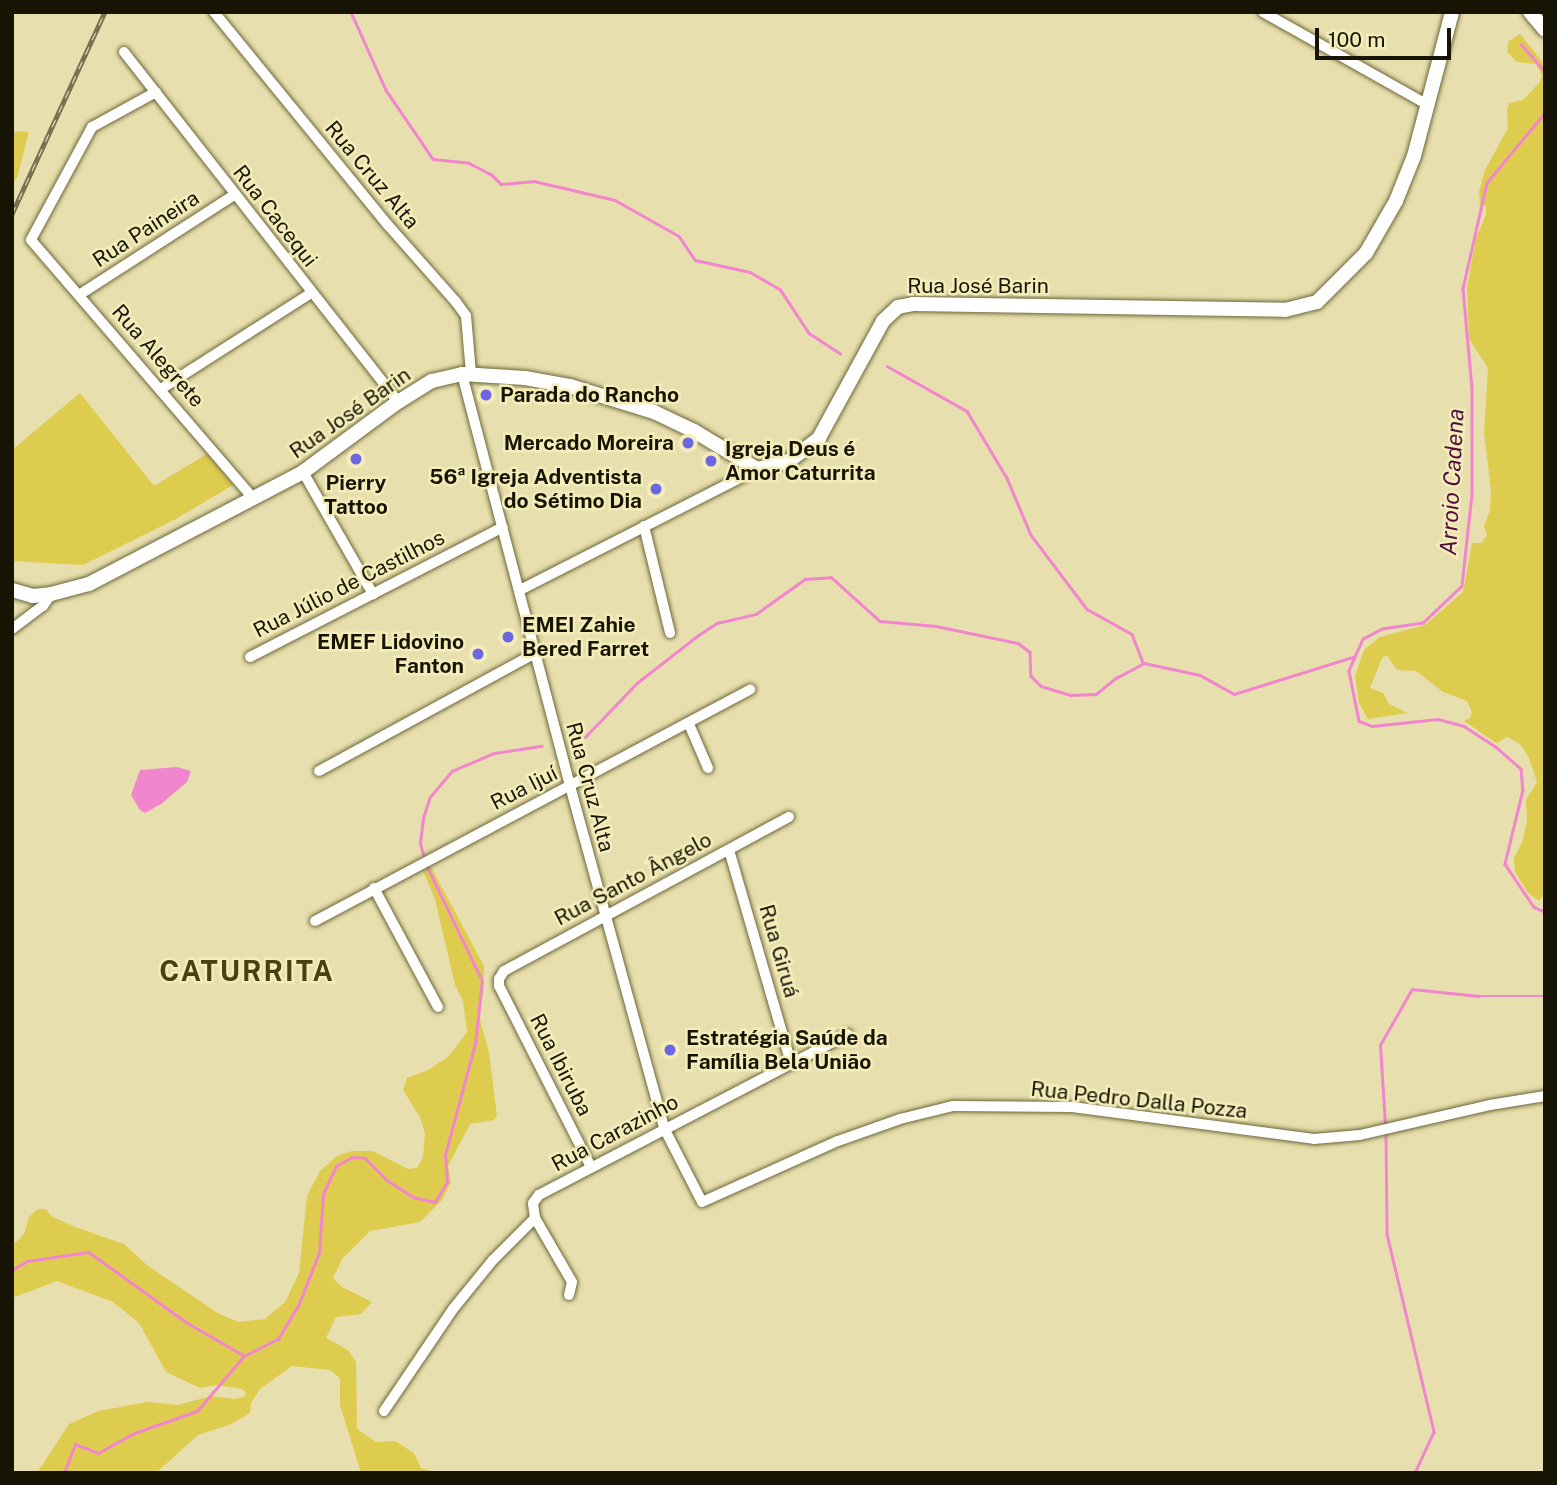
<!DOCTYPE html>
<html>
<head>
<meta charset="utf-8">
<style>
  body { margin:0 }
  #map { position:relative; width:1557px; height:1485px; overflow:hidden; background:#e7dfad; font-family:"Public Sans",sans-serif }
  div>[style] { position:absolute }
  [style*='--x'] { left:calc(var(--x)*1px); top:calc(var(--y)*1px); width:calc(var(--w)*1px); rotate:calc(var(--a)*1deg) }
  .green>* { inset:0; background:#decc4f }
  .water>* { inset:0; background:#f286ce }
  .stream>* { height:2.5px; margin:-1.25px; padding:0 1.25px; transform-origin:1.25px; border-radius:1.25px; background:#f286ce }
  .roads { filter:drop-shadow(0 0 2px #6e6739) drop-shadow(0 0 2px #6e6739) }
  .minor>* { height:10px; margin:-5px; padding:0 5px; transform-origin:5px; border-radius:5px; background:#fff }
  .secondary>* { height:14px; margin:-7px; padding:0 7px; transform-origin:7px; border-radius:7px; background:#fff }
  .rail>* { height:5px; margin-top:-2.5px; transform-origin:0; background:repeating-linear-gradient(90deg,#f4edba 0 8px,#777252 0 16px); box-sizing:border-box; border-block:2px solid #777252 }
  .dots>* { width:19px; height:19px; translate:-50% -50%; box-sizing:border-box; border:4px solid #f4edba; border-radius:50% }
  span { translate:-50% -50%; white-space:nowrap; text-align:center; line-height:1.15; -webkit-text-stroke:5px #f4edba; paint-order:stroke }
  .street-label { font-size:21px; color:#171403 }
  .poi-label { font-size:21px; color:#171403; font-weight:700 }
  .left { translate:0 -50%; text-align:left }
  .right { translate:-100% -50%; text-align:right }
  .water-label { font-size:23px; color:#510e3f; font-style:italic }
  .district-label { font-size:28px; color:#484112; font-weight:700; letter-spacing:2px }
  .frame { position:absolute; inset:0; border:14px solid #171403; pointer-events:none }
  .scale { position:absolute; left:1315px; top:28px; width:136px; height:32px; box-sizing:border-box; border:4px solid #171403; border-top:0; padding-left:9px; font-size:21px; line-height:24px; white-space:nowrap; color:#171403; -webkit-text-stroke:5px #f4edba; paint-order:stroke }
</style>
</head>
<body>
<div id="map">
  <div class="green">
    <div style="clip-path:polygon(1520px 34px,1545px 65px,1545px 894px,1539px 901px,1528px 893px,1515px 872px,1514px 858px,1523px 840px,1527px 820px,1526px 800px,1537px 782px,1528px 756px,1519px 743px,1507px 737px,1496px 743px,1464px 721px,1470px 718px,1472px 712px,1467px 701px,1443px 692px,1416px 671px,1397px 670px,1387px 655px,1382px 658px,1370px 688px,1383px 693px,1389px 704px,1407px 713px,1368px 719px,1359px 703px,1355px 676px,1364px 650px,1380px 637px,1425px 625px,1463px 592px,1472px 543px,1482px 543px,1487px 535px,1484px 526px,1490px 510px,1491px 490px,1484px 432px,1488px 368px,1469px 339px,1467px 287px,1476px 238px,1486px 215px,1486px 206px,1480px 205px,1479px 192px,1485px 170px,1508px 128px,1507px 110px,1509px 103px,1523px 100px,1540px 82px,1542px 76px,1536px 64px,1517px 62px,1507px 52px,1508px 42px)"></div>
    <div style="clip-path:polygon(17px 131px,29px 132px,17px 178px,12px 182px,12px 134px)"></div>
    <div style="clip-path:polygon(80px 393px,154px 486px,207px 454px,233px 485px,176px 519px,83px 565px,12px 561px,12px 450px)"></div>
    <div style="clip-path:polygon(431px 867px,484px 966px,483px 995px,478px 1013px,489px 1052px,497px 1116px,494px 1120px,470px 1124px,448px 1166px,451px 1182px,442px 1200px,420px 1222px,370px 1231px,342px 1259px,333px 1278px,342px 1287px,372px 1302px,361px 1314px,336px 1317px,326px 1338px,348px 1350px,356px 1362px,357px 1429px,376px 1442px,395px 1441px,414px 1453px,421px 1468px,437px 1473px,361px 1473px,340px 1405px,340px 1378px,330px 1370px,292px 1366px,260px 1389px,251px 1403px,250px 1413px,231px 1424px,198px 1435px,156px 1473px,37px 1473px,69px 1424px,99px 1411px,147px 1402px,178px 1405px,211px 1396px,234px 1399px,244px 1397px,246px 1393px,242px 1389px,216px 1385px,200px 1388px,166px 1372px,139px 1323px,113px 1302px,57px 1281px,12px 1298px,12px 1246px,24px 1234px,29px 1217px,38px 1209px,46px 1209px,51px 1216px,75px 1227px,124px 1244px,148px 1266px,219px 1314px,239px 1322px,265px 1319px,285px 1302px,299px 1273px,307px 1196px,320px 1171px,337px 1156px,352px 1151px,373px 1151px,408px 1169px,417px 1168px,423px 1158px,425px 1133px,420px 1117px,403px 1090px,407px 1078px,428px 1070px,449px 1056px,467px 1032px,463px 1001px,455px 985px,435px 899px,423px 871px)"></div>
  </div>
  <div class="water">
    <div style="clip-path:polygon(177px 767px,191px 771px,187px 782px,161px 804px,145px 813px,140px 810px,131px 795px,140px 770px)"></div>
  </div>
  <div class="stream">
    <div style="--x:351;--y:12;--w:85;--a:65.8"></div>
    <div style="--x:386;--y:90;--w:83;--a:55.7"></div>
    <div style="--x:433;--y:159;--w:36;--a:6"></div>
    <div style="--x:469;--y:163;--w:25;--a:27"></div>
    <div style="--x:491;--y:174;--w:14;--a:45"></div>
    <div style="--x:501;--y:184;--w:33;--a:-5"></div>
    <div style="--x:534;--y:181;--w:83;--a:13.2"></div>
    <div style="--x:615;--y:200;--w:73;--a:29.4"></div>
    <div style="--x:679;--y:236;--w:29;--a:56"></div>
    <div style="--x:695;--y:260;--w:56;--a:12.3"></div>
    <div style="--x:750;--y:272;--w:34;--a:30"></div>
    <div style="--x:780;--y:289;--w:53;--a:56.6"></div>
    <div style="--x:809;--y:333;--w:37;--a:33"></div>
    <div style="--x:1521;--y:44;--w:37;--a:49"></div>
    <div style="--x:1545;--y:113;--w:91;--a:129.6"></div>
    <div style="--x:1487;--y:183;--w:109;--a:102.8"></div>
    <div style="--x:1463;--y:289;--w:99;--a:84.8"></div>
    <div style="--x:1472;--y:388;--w:106;--a:90"></div>
    <div style="--x:1472;--y:494;--w:93;--a:96.2"></div>
    <div style="--x:1462;--y:586;--w:54;--a:136.5"></div>
    <div style="--x:1423;--y:623;--w:41;--a:171.7"></div>
    <div style="--x:1382;--y:629;--w:21;--a:152"></div>
    <div style="--x:1363;--y:639;--w:35;--a:114"></div>
    <div style="--x:1349;--y:671;--w:51;--a:78.7"></div>
    <div style="--x:1359;--y:721;--w:14;--a:21"></div>
    <div style="--x:1372;--y:726;--w:66;--a:-6.1"></div>
    <div style="--x:1438;--y:719;--w:27;--a:15"></div>
    <div style="--x:1464;--y:726;--w:38;--a:33"></div>
    <div style="--x:1496;--y:747;--w:33;--a:41"></div>
    <div style="--x:1521;--y:769;--w:21;--a:85"></div>
    <div style="--x:1523;--y:790;--w:76;--a:103.7"></div>
    <div style="--x:1505;--y:864;--w:52;--a:56"></div>
    <div style="--x:1534;--y:907;--w:12;--a:24"></div>
    <div style="--x:887;--y:366;--w:92;--a:29.4"></div>
    <div style="--x:967;--y:411;--w:78;--a:59.2"></div>
    <div style="--x:1007;--y:478;--w:62;--a:67.2"></div>
    <div style="--x:1031;--y:535;--w:93;--a:52.9"></div>
    <div style="--x:1087;--y:609;--w:51;--a:29.1"></div>
    <div style="--x:1132;--y:634;--w:30;--a:69"></div>
    <div style="--x:585;--y:737;--w:76;--a:-46.1"></div>
    <div style="--x:638;--y:682;--w:75;--a:-37.9"></div>
    <div style="--x:697;--y:636;--w:24;--a:-33"></div>
    <div style="--x:717;--y:623;--w:40;--a:-13"></div>
    <div style="--x:756;--y:614;--w:60;--a:-35.5"></div>
    <div style="--x:805;--y:579;--w:26;--a:-4"></div>
    <div style="--x:831;--y:577;--w:66;--a:41.9"></div>
    <div style="--x:880;--y:621;--w:56;--a:5.1"></div>
    <div style="--x:936;--y:626;--w:84;--a:11.7"></div>
    <div style="--x:1018;--y:643;--w:15;--a:37"></div>
    <div style="--x:1030;--y:652;--w:24;--a:88"></div>
    <div style="--x:1031;--y:676;--w:14;--a:45"></div>
    <div style="--x:1041;--y:686;--w:30;--a:17"></div>
    <div style="--x:1070;--y:695;--w:26;--a:-2"></div>
    <div style="--x:1096;--y:694;--w:26;--a:-39"></div>
    <div style="--x:1116;--y:678;--w:32;--a:-28"></div>
    <div style="--x:1144;--y:663;--w:57;--a:12.1"></div>
    <div style="--x:1200;--y:675;--w:39;--a:29"></div>
    <div style="--x:1234;--y:694;--w:125;--a:-17.3"></div>
    <div style="--x:425;--y:861;--w:19;--a:-106"></div>
    <div style="--x:420;--y:843;--w:25;--a:-83"></div>
    <div style="--x:423;--y:818;--w:22;--a:-72"></div>
    <div style="--x:430;--y:797;--w:34;--a:-50"></div>
    <div style="--x:452;--y:771;--w:46;--a:-23.2"></div>
    <div style="--x:494;--y:753;--w:48;--a:-8.5"></div>
    <div style="--x:1385;--y:1126;--w:81;--a:-93.5"></div>
    <div style="--x:1380;--y:1045;--w:64;--a:-60.3"></div>
    <div style="--x:1412;--y:989;--w:67;--a:6"></div>
    <div style="--x:1479;--y:996;--w:66;--a:0"></div>
    <div style="--x:1386;--y:1133;--w:101;--a:89.4"></div>
    <div style="--x:1387;--y:1234;--w:204;--a:76.6"></div>
    <div style="--x:1434;--y:1432;--w:45;--a:114.9"></div>
    <div style="--x:12;--y:1270;--w:17;--a:-31"></div>
    <div style="--x:27;--y:1261;--w:63;--a:-8.3"></div>
    <div style="--x:89;--y:1252;--w:120;--a:35.8"></div>
    <div style="--x:186;--y:1322;--w:66;--a:30.1"></div>
    <div style="--x:64;--y:1473;--w:31;--a:-69"></div>
    <div style="--x:75;--y:1444;--w:25;--a:21"></div>
    <div style="--x:98;--y:1453;--w:39;--a:-29"></div>
    <div style="--x:132;--y:1434;--w:69;--a:-19.5"></div>
    <div style="--x:197;--y:1411;--w:72;--a:-49.5"></div>
    <div style="--x:244;--y:1356;--w:38;--a:-27"></div>
    <div style="--x:278;--y:1339;--w:39;--a:-59"></div>
    <div style="--x:298;--y:1306;--w:57;--a:-68.4"></div>
    <div style="--x:319;--y:1253;--w:59;--a:-86.1"></div>
    <div style="--x:323;--y:1194;--w:31;--a:-65"></div>
    <div style="--x:336;--y:1166;--w:18;--a:-29"></div>
    <div style="--x:352;--y:1157;--w:13;--a:4"></div>
    <div style="--x:365;--y:1158;--w:31;--a:45"></div>
    <div style="--x:387;--y:1180;--w:31;--a:33"></div>
    <div style="--x:413;--y:1197;--w:23;--a:13"></div>
    <div style="--x:435;--y:1202;--w:23;--a:-59"></div>
    <div style="--x:447;--y:1182;--w:27;--a:-94"></div>
    <div style="--x:445;--y:1155;--w:115;--a:-74.9"></div>
    <div style="--x:475;--y:1044;--w:63;--a:-83.7"></div>
    <div style="--x:482;--y:981;--w:127;--a:-115.8"></div>
  </div>
  <div class="roads">
    <div class="minor">
      <div style="--x:214;--y:12;--w:274;--a:50.8"></div>
      <div style="--x:387;--y:224;--w:104;--a:48.5"></div>
      <div style="--x:456;--y:302;--w:17;--a:54"></div>
      <div style="--x:466;--y:316;--w:57;--a:85"></div>
      <div style="--x:1263;--y:12;--w:189;--a:29.4"></div>
      <div style="--x:124;--y:52;--w:444;--a:51.9"></div>
      <div style="--x:156;--y:92;--w:73;--a:151.3"></div>
      <div style="--x:92;--y:127;--w:128;--a:118.4"></div>
      <div style="--x:31;--y:240;--w:342;--a:49.3"></div>
      <div style="--x:79;--y:295;--w:184;--a:-32.8"></div>
      <div style="--x:462;--y:374;--w:426;--a:75.3"></div>
      <div style="--x:570;--y:786;--w:355;--a:74.6"></div>
      <div style="--x:664;--y:1128;--w:83;--a:62.8"></div>
      <div style="--x:702;--y:1202;--w:149;--a:-24.2"></div>
      <div style="--x:838;--y:1141;--w:66;--a:-19.5"></div>
      <div style="--x:900;--y:1119;--w:55;--a:-13.8"></div>
      <div style="--x:953;--y:1106;--w:119;--a:0.5"></div>
      <div style="--x:1072;--y:1107;--w:244;--a:7.5"></div>
      <div style="--x:1314;--y:1139;--w:46;--a:-5"></div>
      <div style="--x:1360;--y:1135;--w:133;--a:-13"></div>
      <div style="--x:1490;--y:1105;--w:56;--a:-9.3"></div>
      <div style="--x:161;--y:389;--w:178;--a:-32.6"></div>
      <div style="--x:303;--y:472;--w:141;--a:60.2"></div>
      <div style="--x:644;--y:526;--w:110;--a:76.3"></div>
      <div style="--x:520;--y:590;--w:266;--a:-27"></div>
      <div style="--x:12;--y:629;--w:39;--a:-37"></div>
      <div style="--x:43;--y:606;--w:14;--a:-56"></div>
      <div style="--x:250;--y:657;--w:284;--a:-27.2"></div>
      <div style="--x:689;--y:724;--w:48;--a:66.6"></div>
      <div style="--x:319;--y:771;--w:246;--a:-28.6"></div>
      <div style="--x:729;--y:850;--w:222;--a:73.8"></div>
      <div style="--x:374;--y:888;--w:135;--a:61.7"></div>
      <div style="--x:315;--y:921;--w:493;--a:-28"></div>
      <div style="--x:591;--y:1167;--w:203;--a:-116.9"></div>
      <div style="--x:499;--y:986;--w:7;--a:-90"></div>
      <div style="--x:499;--y:979;--w:9;--a:-58"></div>
      <div style="--x:504;--y:971;--w:324;--a:-28.4"></div>
      <div style="--x:569;--y:1295;--w:13;--a:-77"></div>
      <div style="--x:572;--y:1282;--w:74;--a:-120"></div>
      <div style="--x:535;--y:1218;--w:15;--a:-98"></div>
      <div style="--x:533;--y:1203;--w:10;--a:-53"></div>
      <div style="--x:539;--y:1195;--w:348;--a:-27.5"></div>
      <div style="--x:384;--y:1411;--w:123;--a:-55.9"></div>
      <div style="--x:453;--y:1309;--w:63;--a:-50.8"></div>
      <div style="--x:493;--y:1260;--w:59;--a:-45"></div>
    </div>
    <div class="secondary">
      <div style="--x:1530;--y:12;--w:23;--a:50"></div>
      <div style="--x:12;--y:590;--w:22;--a:16"></div>
      <div style="--x:33;--y:596;--w:18;--a:-6"></div>
      <div style="--x:51;--y:594;--w:39;--a:-15"></div>
      <div style="--x:89;--y:584;--w:242;--a:-27.6"></div>
      <div style="--x:303;--y:472;--w:118;--a:-36.4"></div>
      <div style="--x:398;--y:402;--w:40;--a:-32"></div>
      <div style="--x:432;--y:381;--w:31;--a:-13"></div>
      <div style="--x:462;--y:374;--w:63;--a:3.6"></div>
      <div style="--x:525;--y:378;--w:46;--a:10.1"></div>
      <div style="--x:570;--y:386;--w:88;--a:17.2"></div>
      <div style="--x:654;--y:412;--w:44;--a:25.4"></div>
      <div style="--x:694;--y:431;--w:74;--a:31.1"></div>
      <div style="--x:757;--y:469;--w:33;--a:-14"></div>
      <div style="--x:789;--y:461;--w:38;--a:-37"></div>
      <div style="--x:819;--y:438;--w:133;--a:-61.3"></div>
      <div style="--x:883;--y:321;--w:21;--a:-43"></div>
      <div style="--x:898;--y:307;--w:15;--a:-11"></div>
      <div style="--x:913;--y:304;--w:372;--a:0.9"></div>
      <div style="--x:1285;--y:310;--w:33;--a:-14"></div>
      <div style="--x:1317;--y:302;--w:69;--a:-45"></div>
      <div style="--x:1366;--y:253;--w:60;--a:-60"></div>
      <div style="--x:1396;--y:201;--w:48;--a:-68.2"></div>
      <div style="--x:1414;--y:156;--w:149;--a:-75.2"></div>
    </div>
  </div>
  <div class="rail">
    <div style="--x:12;--y:214;--w:222;--a:-65.3"></div>
  </div>
  <div class="dots">
    <div style="left:486px;top:395px;background:#6c67e1"></div>
    <div style="left:688px;top:443px;background:#6c67e1"></div>
    <div style="left:356px;top:459px;background:#6c67e1"></div>
    <div style="left:711px;top:461px;background:#6c67e1"></div>
    <div style="left:656px;top:489px;background:#6c67e1"></div>
    <div style="left:508px;top:637px;background:#6c67e1"></div>
    <div style="left:478px;top:654px;background:#6c67e1"></div>
    <div style="left:670px;top:1050px;background:#6c67e1"></div>
  </div>
  <div class="street-label">
    <span style="left:372px;top:175px;rotate:50deg">Rua Cruz Alta</span>
    <span style="left:275px;top:216px;rotate:52deg">Rua Cacequi</span>
    <span style="left:146px;top:229px;rotate:-33deg">Rua Paineira</span>
    <span style="left:978px;top:286px">Rua José Barin</span>
    <span style="left:158px;top:356px;rotate:49deg">Rua Alegrete</span>
    <span style="left:350px;top:413px;rotate:-35deg">Rua José Barin</span>
    <span style="left:349px;top:584px;rotate:-27deg">Rua Júlio de Castilhos</span>
    <span style="left:590px;top:787px;rotate:75deg">Rua Cruz Alta</span>
    <span style="left:524px;top:788px;rotate:-27deg">Rua Ijuí</span>
    <span style="left:633px;top:879px;rotate:-28deg">Rua Santo Ângelo</span>
    <span style="left:779px;top:951px;rotate:74deg">Rua Giruá</span>
    <span style="left:561px;top:1065px;rotate:63deg">Rua Ibiruba</span>
    <span style="left:1139px;top:1100px;rotate:6deg">Rua Pedro Dalla Pozza</span>
    <span style="left:615px;top:1133px;rotate:-28deg">Rua Carazinho</span>
  </div>
  <div class="poi-label">
    <span class="left" style="left:500px;top:395px">Parada do Rancho</span>
    <span class="right" style="left:674px;top:443px">Mercado Moreira</span>
    <span class="left" style="left:725px;top:461px">Igreja Deus é<br>Amor Caturrita</span>
    <span class="right" style="left:642px;top:489px">56ª Igreja Adventista<br>do Sétimo Dia</span>
    <span style="left:356px;top:495px">Pierry<br>Tattoo</span>
    <span class="left" style="left:522px;top:637px">EMEI Zahie<br>Bered Farret</span>
    <span class="right" style="left:464px;top:654px">EMEF Lidovino<br>Fanton</span>
    <span class="left" style="left:686px;top:1050px">Estratégia Saúde da<br>Família Bela União</span>
  </div>
  <div class="water-label">
    <span style="left:1452px;top:482px;rotate:-87deg">Arroio Cadena</span>
  </div>
  <div class="district-label">
    <span style="left:247px;top:971px">CATURRITA</span>
  </div>
  <div class="frame"></div>
  <div class="scale">100 m</div>
</div>
</body>
</html>
